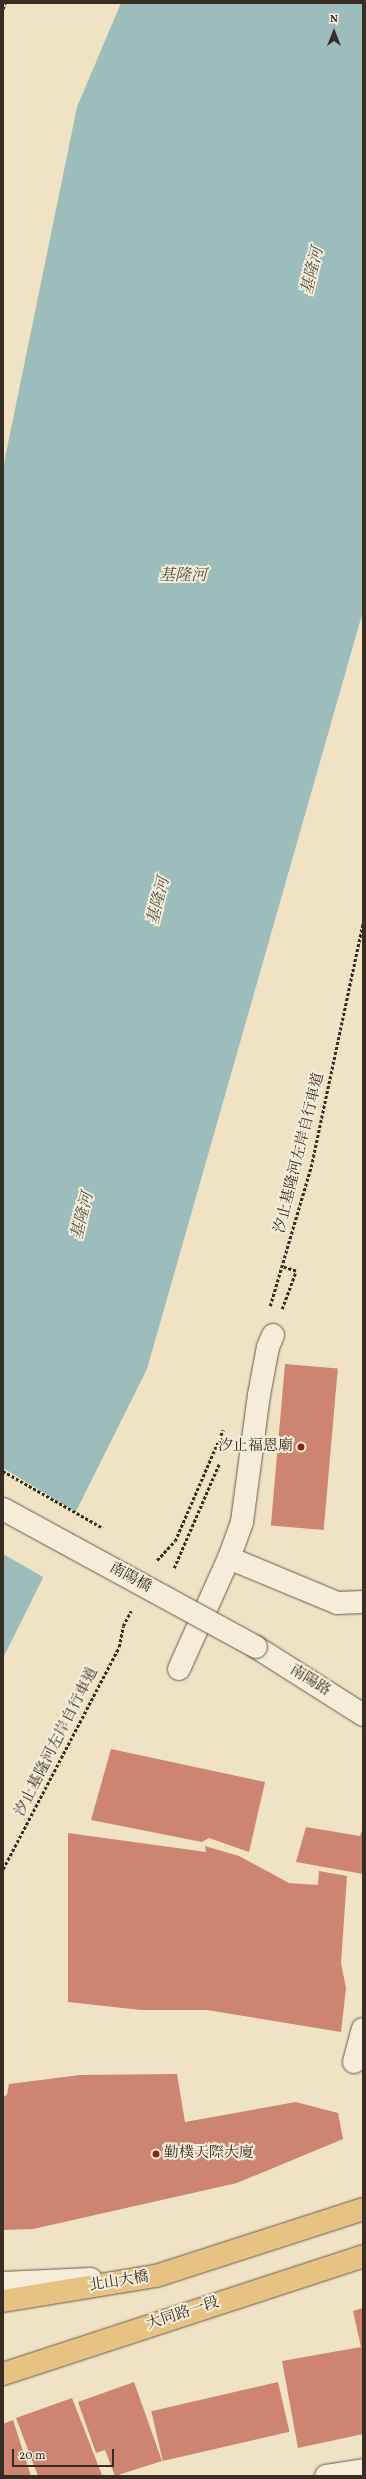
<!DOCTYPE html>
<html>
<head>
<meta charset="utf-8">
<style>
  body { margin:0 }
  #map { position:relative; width:366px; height:2479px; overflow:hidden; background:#f0e3c4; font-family:Vollkorn,"Noto Serif TC",serif }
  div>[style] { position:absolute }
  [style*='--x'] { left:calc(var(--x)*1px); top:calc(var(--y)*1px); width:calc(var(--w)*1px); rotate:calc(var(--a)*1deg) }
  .water>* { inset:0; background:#9cbdbc }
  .pier>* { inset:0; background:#f0e3c4 }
  .building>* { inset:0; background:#cd8470; transform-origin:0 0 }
  .path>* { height:2.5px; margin-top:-1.25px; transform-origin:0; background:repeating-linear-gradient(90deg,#382d25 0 3px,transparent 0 5px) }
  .roads { filter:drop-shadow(0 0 1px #665a4d) drop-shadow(0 0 1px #665a4d) }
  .minor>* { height:22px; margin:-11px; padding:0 11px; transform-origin:11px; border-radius:11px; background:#f5edd9 }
  .major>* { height:22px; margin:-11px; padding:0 11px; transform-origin:11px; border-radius:11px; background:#e8c282 }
  .path-bridge>* { height:2.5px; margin-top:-1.25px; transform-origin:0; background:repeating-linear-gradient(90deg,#382d25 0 3px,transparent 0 5px) }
  .bridges { filter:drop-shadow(0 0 1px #665a4d) drop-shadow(0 0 1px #665a4d) }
  .minor-bridge>* { height:22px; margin:-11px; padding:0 11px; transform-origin:11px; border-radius:11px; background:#f5edd9 }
  .dots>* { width:11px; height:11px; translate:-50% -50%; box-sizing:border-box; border:2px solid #f5edd9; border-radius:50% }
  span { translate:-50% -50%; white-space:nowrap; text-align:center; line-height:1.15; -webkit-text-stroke:4px #f5edd9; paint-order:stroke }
  .street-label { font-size:15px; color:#382d25 }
  .poi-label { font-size:15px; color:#382d25 }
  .right { translate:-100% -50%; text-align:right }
  .left { translate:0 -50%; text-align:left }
  .water-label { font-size:16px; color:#51514b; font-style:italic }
  .frame { position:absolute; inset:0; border:4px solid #382d25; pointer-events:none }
  .north { position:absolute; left:314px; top:12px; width:40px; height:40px; -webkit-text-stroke:3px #f5edd9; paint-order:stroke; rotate:0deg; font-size:11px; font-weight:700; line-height:16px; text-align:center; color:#382d25 }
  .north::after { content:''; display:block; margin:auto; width:14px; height:18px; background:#382d25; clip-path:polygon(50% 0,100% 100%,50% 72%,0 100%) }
  .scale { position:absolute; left:12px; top:2449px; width:102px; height:18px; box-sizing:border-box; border:2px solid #382d25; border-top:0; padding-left:5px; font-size:12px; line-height:14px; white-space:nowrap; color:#382d25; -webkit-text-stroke:3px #f5edd9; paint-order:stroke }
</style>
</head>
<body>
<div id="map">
  <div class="water">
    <div style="clip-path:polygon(121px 3px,363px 3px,363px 611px,147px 1369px,3px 1658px,3px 468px,77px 107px)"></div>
  </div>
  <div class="pier">
    <div style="clip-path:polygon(3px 1468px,78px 1513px,45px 1578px,3px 1554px)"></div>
  </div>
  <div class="building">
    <div style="left:285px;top:1364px;width:53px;height:162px;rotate:5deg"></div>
    <div style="clip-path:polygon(111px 1749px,265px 1782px,249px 1852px,209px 1838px,202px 1842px,91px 1820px)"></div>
    <div style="clip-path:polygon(306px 1827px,360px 1836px,363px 1828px,363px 1874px,296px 1862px)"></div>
    <div style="clip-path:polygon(68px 1833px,206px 1852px,205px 1846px,239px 1856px,289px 1883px,318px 1885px,319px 1871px,347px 1876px,341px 1963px,346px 1988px,341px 2032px,207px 2010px,141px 2010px,68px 2002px)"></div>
    <div style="clip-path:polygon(177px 2074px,185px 2122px,296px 2102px,338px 2113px,343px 2139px,237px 2183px,33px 2229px,3px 2230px,3px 2097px,7px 2095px,9px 2084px,80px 2075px)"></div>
    <div style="clip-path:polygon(363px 2308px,363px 2434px,298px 2448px,282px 2361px,361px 2347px,353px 2311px)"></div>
    <div style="clip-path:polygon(134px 2382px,162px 2461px,115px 2476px,105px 2450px,96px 2453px,78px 2402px)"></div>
    <div style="left:278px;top:2382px;width:51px;height:130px;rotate:77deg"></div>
    <div style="clip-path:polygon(72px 2398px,102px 2475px,38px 2476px,16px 2418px)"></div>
    <div style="clip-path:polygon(13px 2420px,31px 2476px,3px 2476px,3px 2424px)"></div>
  </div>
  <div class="path">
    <div style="--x:3;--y:9;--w:6;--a:-72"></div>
    <div style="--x:270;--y:1306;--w:145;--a:-73.6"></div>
    <div style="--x:311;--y:1167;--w:250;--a:-78"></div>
    <div style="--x:282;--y:1309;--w:40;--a:-69.8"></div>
    <div style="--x:296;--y:1271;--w:14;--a:-163"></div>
    <div style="--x:157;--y:1560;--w:26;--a:-47"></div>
    <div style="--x:175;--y:1541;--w:121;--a:-66.6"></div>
    <div style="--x:174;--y:1568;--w:113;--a:-66.6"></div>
    <div style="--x:3;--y:1869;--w:250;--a:-62.4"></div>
    <div style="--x:119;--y:1647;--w:21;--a:-79"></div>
    <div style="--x:123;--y:1626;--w:17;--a:-62"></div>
  </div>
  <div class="roads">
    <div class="minor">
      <div style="--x:229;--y:1558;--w:117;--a:22.6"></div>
      <div style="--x:337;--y:1603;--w:26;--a:-2"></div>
      <div style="--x:256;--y:1647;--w:127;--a:32.4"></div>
      <div style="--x:179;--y:1669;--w:122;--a:-65.8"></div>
      <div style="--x:229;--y:1558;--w:38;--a:-70"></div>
      <div style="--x:242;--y:1522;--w:128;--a:-82.4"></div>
      <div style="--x:259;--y:1395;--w:49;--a:-79.4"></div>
      <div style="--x:268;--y:1347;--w:13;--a:-67"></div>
      <div style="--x:354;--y:2062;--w:34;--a:-75"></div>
      <div style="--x:3;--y:2283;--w:88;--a:-2.6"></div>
      <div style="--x:326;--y:2476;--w:37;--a:-9"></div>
    </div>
    <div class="major">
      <div style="--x:3;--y:2301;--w:155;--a:-9.3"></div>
      <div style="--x:156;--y:2276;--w:218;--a:-17.9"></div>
      <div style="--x:3;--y:2374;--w:379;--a:-18.1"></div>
    </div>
  </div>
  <div class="path-bridge">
    <div style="--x:3;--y:1471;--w:115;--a:29.7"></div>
  </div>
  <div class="bridges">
    <div class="minor-bridge">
      <div style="--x:3;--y:1509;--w:288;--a:28.6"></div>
    </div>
  </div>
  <div class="dots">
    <div style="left:301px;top:1447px;background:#8f2418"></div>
    <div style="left:156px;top:2154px;background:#8f2418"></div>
  </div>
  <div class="street-label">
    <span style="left:300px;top:1153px;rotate:-76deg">汐止基隆河左岸自行車道</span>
    <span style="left:130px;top:1578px;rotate:29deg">南陽橋</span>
    <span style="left:310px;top:1681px;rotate:32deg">南陽路</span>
    <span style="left:57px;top:1742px;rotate:-63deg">汐止基隆河左岸自行車道</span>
    <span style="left:119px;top:2282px;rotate:-9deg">北山大橋</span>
    <span style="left:183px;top:2314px;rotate:-18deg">大同路一段</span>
  </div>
  <div class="poi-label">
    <span class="right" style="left:293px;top:1447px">汐止福恩廟</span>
    <span class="left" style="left:164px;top:2154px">勤樸天際大廈</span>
  </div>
  <div class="water-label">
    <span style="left:313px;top:271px;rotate:-76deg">基隆河</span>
    <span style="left:183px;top:576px">基隆河</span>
    <span style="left:159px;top:901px;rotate:-76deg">基隆河</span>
    <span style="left:83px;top:1216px;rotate:-76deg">基隆河</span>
  </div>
  <div class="frame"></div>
  <div class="north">N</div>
  <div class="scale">20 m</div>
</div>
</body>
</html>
